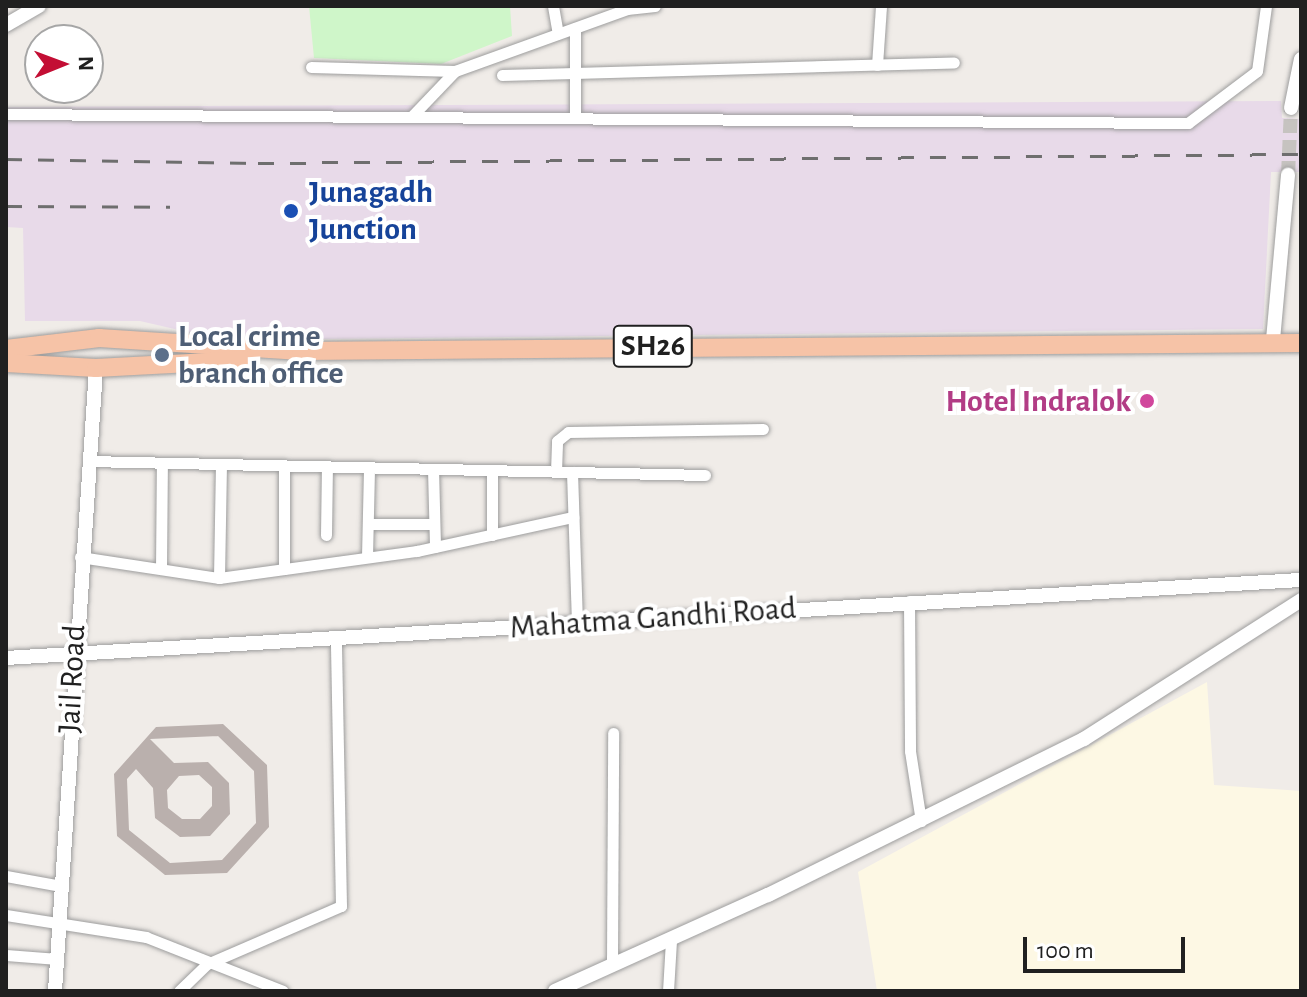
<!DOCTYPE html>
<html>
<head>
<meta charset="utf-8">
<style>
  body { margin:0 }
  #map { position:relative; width:1307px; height:997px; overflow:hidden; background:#f0ece8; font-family:"Alegreya Sans",sans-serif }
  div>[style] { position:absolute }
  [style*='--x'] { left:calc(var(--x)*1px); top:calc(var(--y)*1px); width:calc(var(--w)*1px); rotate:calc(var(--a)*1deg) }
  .industrial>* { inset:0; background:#e8dae9 }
  .education>* { inset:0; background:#fdf8e4 }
  .park>* { inset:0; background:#cff6c9 }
  .building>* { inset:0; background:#bab0ad }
  .tertiary-tunnel>* { height:14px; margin-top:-7px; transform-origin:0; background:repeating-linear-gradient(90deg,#c6c3c0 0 14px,transparent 0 21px) }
  .roads { filter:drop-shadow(0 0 2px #9d9d9d) drop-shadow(0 0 2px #9d9d9d) }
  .minor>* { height:11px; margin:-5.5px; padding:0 5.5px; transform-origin:5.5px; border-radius:5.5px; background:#fff }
  .tertiary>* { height:14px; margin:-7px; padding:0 7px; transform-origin:7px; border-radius:7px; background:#fff }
  .primary>* { height:18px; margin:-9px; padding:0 9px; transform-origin:9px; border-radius:9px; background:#f6c3a7 }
  .rail>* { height:3px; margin-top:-1.5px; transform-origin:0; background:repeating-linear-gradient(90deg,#6e6e6e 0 16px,transparent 0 32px) }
  .dots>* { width:22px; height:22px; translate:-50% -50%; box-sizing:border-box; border:4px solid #fff; border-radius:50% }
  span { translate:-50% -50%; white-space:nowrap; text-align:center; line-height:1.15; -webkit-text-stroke:8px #fff; paint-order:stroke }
  .shield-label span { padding:2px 6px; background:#fff; border:2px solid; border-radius:6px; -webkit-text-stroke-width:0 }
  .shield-label { font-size:30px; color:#202020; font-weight:700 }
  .transit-label { font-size:32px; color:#164399; font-weight:700 }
  .left { translate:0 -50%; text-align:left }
  .service-label { font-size:32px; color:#4e5e75; font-weight:700 }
  .hotel-label { font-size:32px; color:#b23c85; font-weight:700 }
  .right { translate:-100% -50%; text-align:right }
  .street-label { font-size:32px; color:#202020 }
  .frame { position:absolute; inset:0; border:8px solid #202020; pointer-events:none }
  .north { position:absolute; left:24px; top:24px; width:80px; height:80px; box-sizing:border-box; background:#fff; border:2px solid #a6a6a6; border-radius:50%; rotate:89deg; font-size:22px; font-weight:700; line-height:32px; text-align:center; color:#202020 }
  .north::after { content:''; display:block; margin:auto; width:28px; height:36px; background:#c30e34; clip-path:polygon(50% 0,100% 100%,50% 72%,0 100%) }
  .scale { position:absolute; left:1023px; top:937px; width:162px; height:36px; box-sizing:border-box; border:4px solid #202020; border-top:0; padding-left:10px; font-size:24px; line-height:28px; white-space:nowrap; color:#202020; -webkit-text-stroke:6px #fff; paint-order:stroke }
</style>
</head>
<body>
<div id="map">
  <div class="industrial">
    <div style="clip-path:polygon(1281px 101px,1282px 118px,1301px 119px,1301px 172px,1271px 172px,1263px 329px,222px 340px,140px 321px,25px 321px,23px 228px,6px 227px,6px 107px)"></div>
  </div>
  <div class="education">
    <div style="clip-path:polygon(1207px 682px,1214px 785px,1301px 791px,1301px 991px,877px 991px,858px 872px)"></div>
  </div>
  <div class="park">
    <div style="clip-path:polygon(309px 6px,510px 6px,512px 36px,441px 64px,314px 58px)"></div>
  </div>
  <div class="building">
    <div style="clip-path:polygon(evenodd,223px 724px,267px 765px,269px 827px,227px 873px,165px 875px,117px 836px,114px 774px,156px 727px,223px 724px,218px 736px,254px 771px,256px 823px,222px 860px,170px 863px,129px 830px,127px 779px,136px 769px,153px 788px,155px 818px,180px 837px,210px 836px,230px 814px,229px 783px,208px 762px,174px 763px,150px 739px,218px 736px,223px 724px,199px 775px,212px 787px,212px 806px,200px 819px,182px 819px,168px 808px,167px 790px,179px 776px,199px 775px)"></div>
  </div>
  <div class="tertiary-tunnel">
    <div style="--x:1288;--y:175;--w:67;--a:-87.4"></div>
  </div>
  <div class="roads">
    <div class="minor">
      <div style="--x:553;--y:6;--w:28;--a:80"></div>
      <div style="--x:575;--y:28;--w:89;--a:90"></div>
      <div style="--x:877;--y:65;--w:59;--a:-86.1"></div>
      <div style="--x:311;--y:67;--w:144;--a:1.6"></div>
      <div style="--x:502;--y:75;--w:452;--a:-1.6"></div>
      <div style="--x:6;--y:114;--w:1182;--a:0.44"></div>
      <div style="--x:1188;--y:123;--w:86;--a:-37"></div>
      <div style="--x:1257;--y:71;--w:66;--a:-82.1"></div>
      <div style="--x:412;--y:116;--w:62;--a:-46.3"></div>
      <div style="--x:455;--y:71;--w:183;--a:-19.8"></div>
      <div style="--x:627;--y:9;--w:28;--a:-6"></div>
      <div style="--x:88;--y:461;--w:617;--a:1.3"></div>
      <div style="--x:433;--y:469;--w:78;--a:88.5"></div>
      <div style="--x:556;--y:472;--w:31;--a:-88"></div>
      <div style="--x:557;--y:441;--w:14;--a:-39"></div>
      <div style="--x:568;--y:432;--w:195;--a:-0.9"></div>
      <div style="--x:572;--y:472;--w:151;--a:88.1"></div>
      <div style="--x:368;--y:524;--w:66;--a:0"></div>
      <div style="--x:326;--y:535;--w:68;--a:-89.2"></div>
      <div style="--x:492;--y:535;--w:65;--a:-90"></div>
      <div style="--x:80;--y:557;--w:141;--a:8.6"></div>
      <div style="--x:219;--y:578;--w:200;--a:-7.8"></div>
      <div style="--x:417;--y:551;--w:160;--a:-12.3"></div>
      <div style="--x:367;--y:557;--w:89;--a:-88.7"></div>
      <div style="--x:161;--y:569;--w:106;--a:-89.5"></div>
      <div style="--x:284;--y:569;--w:103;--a:-90"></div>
      <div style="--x:219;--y:578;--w:114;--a:-89"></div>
      <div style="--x:909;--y:601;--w:150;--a:89.6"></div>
      <div style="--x:910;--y:751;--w:71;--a:81.1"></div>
      <div style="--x:6;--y:876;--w:56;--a:10.3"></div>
      <div style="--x:6;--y:915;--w:142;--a:8.9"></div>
      <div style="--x:146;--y:937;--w:147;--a:21.5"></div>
      <div style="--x:6;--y:955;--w:52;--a:4.4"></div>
      <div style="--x:612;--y:962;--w:229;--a:-89.7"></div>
      <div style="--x:179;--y:991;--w:39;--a:-44"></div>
      <div style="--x:207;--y:964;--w:146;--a:-23.4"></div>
      <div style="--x:341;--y:906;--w:267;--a:-91.1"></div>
      <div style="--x:668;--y:991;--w:51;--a:-86.6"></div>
    </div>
    <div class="tertiary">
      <div style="--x:6;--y:25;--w:38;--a:-30"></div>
      <div style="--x:1291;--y:108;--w:50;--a:-78.5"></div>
      <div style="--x:1273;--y:340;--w:166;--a:-84.8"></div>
      <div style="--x:6;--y:658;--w:1297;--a:-3.45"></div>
      <div style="--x:55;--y:991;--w:624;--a:-86.23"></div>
      <div style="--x:555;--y:991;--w:234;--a:-24.3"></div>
      <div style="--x:768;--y:895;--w:352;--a:-26.3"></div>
      <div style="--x:1084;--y:739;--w:258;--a:-32.6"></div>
    </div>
    <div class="primary">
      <div style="--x:6;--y:349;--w:94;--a:-6.7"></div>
      <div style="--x:99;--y:338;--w:202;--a:3.7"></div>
      <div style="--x:301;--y:351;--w:1000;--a:-0.46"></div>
      <div style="--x:6;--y:363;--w:90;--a:3.2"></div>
      <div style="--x:96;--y:368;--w:151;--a:-3"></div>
    </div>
  </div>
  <div class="rail">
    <div style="--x:6;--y:159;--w:252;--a:0.9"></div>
    <div style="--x:258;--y:163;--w:1043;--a:-0.49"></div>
    <div style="--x:6;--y:206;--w:164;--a:0.3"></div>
  </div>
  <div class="dots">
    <div style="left:291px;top:211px;background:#1a4fb4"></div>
    <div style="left:162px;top:355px;background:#5c6f8a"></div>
    <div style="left:1147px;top:401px;background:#d1479c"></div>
  </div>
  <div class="shield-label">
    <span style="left:653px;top:346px">SH26</span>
  </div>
  <div class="transit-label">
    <span class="left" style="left:309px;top:211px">Junagadh<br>Junction</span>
  </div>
  <div class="service-label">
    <span class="left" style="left:178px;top:355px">Local crime<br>branch office</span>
  </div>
  <div class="hotel-label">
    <span class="right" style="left:1131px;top:401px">Hotel Indralok</span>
  </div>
  <div class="street-label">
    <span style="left:653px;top:618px;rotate:-4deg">Mahatma Gandhi Road</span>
    <span style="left:72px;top:679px;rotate:-87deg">Jail Road</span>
  </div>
  <div class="frame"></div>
  <div class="north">N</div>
  <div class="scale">100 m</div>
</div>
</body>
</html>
